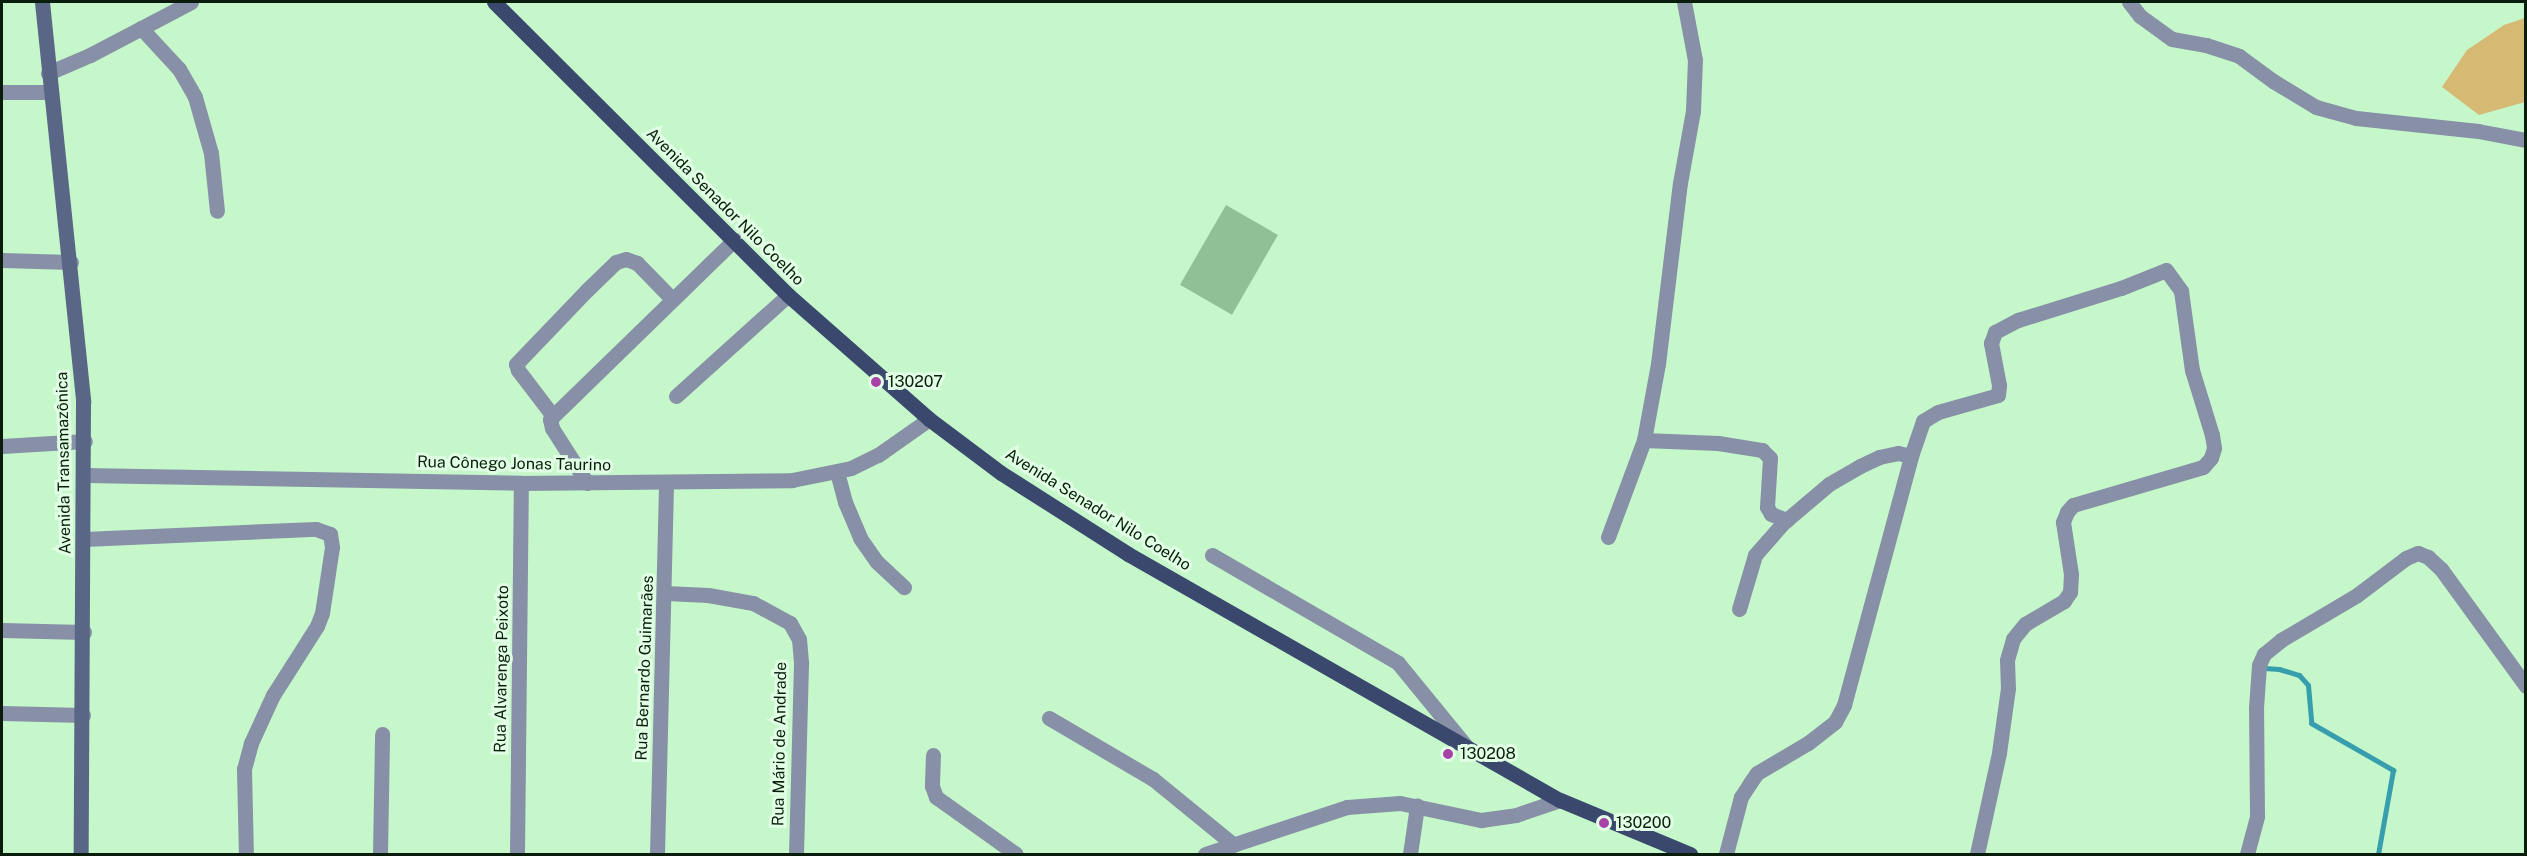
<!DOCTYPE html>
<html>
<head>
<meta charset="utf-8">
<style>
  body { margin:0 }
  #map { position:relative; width:2527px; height:856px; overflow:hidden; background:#c5f7cb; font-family:"Public Sans",sans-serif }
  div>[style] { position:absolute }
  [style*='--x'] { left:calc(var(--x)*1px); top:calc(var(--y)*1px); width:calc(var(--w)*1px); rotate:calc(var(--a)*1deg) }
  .green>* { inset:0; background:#d6ba74 }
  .stream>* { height:5px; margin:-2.5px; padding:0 2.5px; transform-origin:2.5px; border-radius:2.5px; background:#369ead }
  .building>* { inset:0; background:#90c096; transform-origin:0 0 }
  .street>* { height:15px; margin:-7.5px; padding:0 7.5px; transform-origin:7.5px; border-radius:7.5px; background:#8790a6 }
  .secondary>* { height:15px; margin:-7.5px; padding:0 7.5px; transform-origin:7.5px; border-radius:7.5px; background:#596686 }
  .primary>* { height:15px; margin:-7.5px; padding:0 7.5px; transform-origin:7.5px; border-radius:7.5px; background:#3a486e }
  .dots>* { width:16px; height:16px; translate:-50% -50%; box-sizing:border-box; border:3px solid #e1ffe4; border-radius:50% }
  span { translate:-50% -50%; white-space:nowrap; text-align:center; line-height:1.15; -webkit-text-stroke:6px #e1ffe4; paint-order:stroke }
  .street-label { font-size:16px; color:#0a1d0d }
  .poi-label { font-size:16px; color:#0a1d0d }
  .left { translate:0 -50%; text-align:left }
  .frame { position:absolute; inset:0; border:3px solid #0a1d0d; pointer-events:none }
</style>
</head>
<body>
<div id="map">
  <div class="green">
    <div style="clip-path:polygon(2525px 18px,2525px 102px,2479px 115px,2442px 87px,2467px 50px,2504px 25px)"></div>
  </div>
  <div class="stream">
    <div style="--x:2264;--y:668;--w:15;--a:4"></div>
    <div style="--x:2279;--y:669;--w:21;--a:17"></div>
    <div style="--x:2299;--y:675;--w:13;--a:48"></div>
    <div style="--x:2308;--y:685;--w:38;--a:85"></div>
    <div style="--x:2311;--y:723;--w:95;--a:29.8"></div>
    <div style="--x:2393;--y:770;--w:85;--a:100.1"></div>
  </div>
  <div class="building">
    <div style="left:1226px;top:205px;width:60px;height:92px;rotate:30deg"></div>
  </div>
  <div class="street">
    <div style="--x:2129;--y:2;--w:18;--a:52"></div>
    <div style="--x:2140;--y:16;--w:39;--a:36"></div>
    <div style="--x:2172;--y:39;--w:35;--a:10"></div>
    <div style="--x:2206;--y:45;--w:35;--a:18"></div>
    <div style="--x:2239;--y:56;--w:42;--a:36.3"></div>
    <div style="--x:2273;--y:81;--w:50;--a:31.2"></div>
    <div style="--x:2316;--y:107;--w:41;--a:15.4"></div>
    <div style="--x:2356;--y:118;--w:123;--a:6.1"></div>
    <div style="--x:2478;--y:131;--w:49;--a:10.6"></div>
    <div style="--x:141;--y:28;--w:56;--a:47.2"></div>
    <div style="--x:179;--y:69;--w:32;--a:60"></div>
    <div style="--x:195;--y:97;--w:58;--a:74.1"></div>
    <div style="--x:211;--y:153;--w:58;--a:84.1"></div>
    <div style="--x:48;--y:73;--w:46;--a:-23.2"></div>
    <div style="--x:90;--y:55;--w:114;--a:-27.7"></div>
    <div style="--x:2;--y:92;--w:48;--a:0"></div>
    <div style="--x:2;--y:260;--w:69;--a:1.7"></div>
    <div style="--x:676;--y:396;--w:151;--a:-42"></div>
    <div style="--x:553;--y:416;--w:58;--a:-127.3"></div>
    <div style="--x:518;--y:370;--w:6;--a:-108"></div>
    <div style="--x:516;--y:364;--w:103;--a:-46.2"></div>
    <div style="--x:587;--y:290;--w:40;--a:-44"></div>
    <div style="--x:616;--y:262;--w:10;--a:-17"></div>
    <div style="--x:626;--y:259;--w:12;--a:20"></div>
    <div style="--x:637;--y:263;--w:50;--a:45.8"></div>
    <div style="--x:1644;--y:440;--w:74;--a:2.3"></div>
    <div style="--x:1718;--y:443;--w:45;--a:9"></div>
    <div style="--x:1762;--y:450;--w:11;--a:45"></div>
    <div style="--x:1770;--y:458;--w:49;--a:93.5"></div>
    <div style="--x:1767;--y:507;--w:8;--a:60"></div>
    <div style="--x:1771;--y:514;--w:17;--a:21"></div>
    <div style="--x:2;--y:446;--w:83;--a:-3.4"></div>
    <div style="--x:837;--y:472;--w:31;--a:75"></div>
    <div style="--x:845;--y:502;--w:39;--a:67"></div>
    <div style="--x:860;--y:538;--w:29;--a:55"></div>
    <div style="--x:877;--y:562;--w:37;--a:43"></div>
    <div style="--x:84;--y:475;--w:437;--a:1"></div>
    <div style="--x:521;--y:483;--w:271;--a:-0.6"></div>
    <div style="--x:792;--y:480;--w:60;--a:-11.5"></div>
    <div style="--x:851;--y:468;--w:30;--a:-26"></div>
    <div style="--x:878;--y:455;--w:62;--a:-35.2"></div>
    <div style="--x:587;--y:483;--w:65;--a:-122.5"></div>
    <div style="--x:552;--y:428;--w:9;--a:-103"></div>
    <div style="--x:550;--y:419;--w:257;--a:-44.2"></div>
    <div style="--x:1608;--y:537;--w:103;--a:-69.6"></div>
    <div style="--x:1644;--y:440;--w:77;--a:-79.6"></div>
    <div style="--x:1658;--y:364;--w:182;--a:-83.1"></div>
    <div style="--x:1680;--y:183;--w:73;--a:-79.8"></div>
    <div style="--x:1693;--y:111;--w:51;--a:-87.8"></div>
    <div style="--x:1695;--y:60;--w:59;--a:-100.7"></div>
    <div style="--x:84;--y:539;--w:232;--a:-2.5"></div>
    <div style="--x:316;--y:529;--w:15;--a:20"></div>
    <div style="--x:330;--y:534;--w:13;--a:81"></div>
    <div style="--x:332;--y:547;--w:67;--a:98.6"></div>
    <div style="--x:322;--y:613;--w:14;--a:111"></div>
    <div style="--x:317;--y:626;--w:82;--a:122.5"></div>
    <div style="--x:273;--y:695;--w:53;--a:114.6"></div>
    <div style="--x:251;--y:743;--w:27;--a:105"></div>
    <div style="--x:244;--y:769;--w:85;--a:88.7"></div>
    <div style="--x:1212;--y:555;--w:215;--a:30.1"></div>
    <div style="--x:1398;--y:663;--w:106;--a:50.7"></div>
    <div style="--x:665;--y:593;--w:43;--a:2.7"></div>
    <div style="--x:708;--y:595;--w:46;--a:10.1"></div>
    <div style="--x:753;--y:603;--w:42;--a:28.4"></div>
    <div style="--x:790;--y:623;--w:18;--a:61"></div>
    <div style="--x:799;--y:639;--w:25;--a:85"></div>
    <div style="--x:801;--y:664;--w:190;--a:91.5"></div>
    <div style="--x:1739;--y:609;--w:56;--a:-73.5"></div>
    <div style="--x:1755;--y:555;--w:43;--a:-48.8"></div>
    <div style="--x:1783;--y:523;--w:60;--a:-40.3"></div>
    <div style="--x:1829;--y:484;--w:36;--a:-30"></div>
    <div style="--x:1860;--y:466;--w:21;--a:-25"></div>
    <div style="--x:1879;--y:457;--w:19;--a:-12"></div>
    <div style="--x:1898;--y:453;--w:13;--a:13"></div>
    <div style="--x:2;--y:630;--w:82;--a:1.4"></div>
    <div style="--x:2;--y:713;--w:81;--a:1.4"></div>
    <div style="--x:1049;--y:718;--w:121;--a:30.4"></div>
    <div style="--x:1153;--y:779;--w:104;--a:39.2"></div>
    <div style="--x:933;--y:755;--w:31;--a:92"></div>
    <div style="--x:932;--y:786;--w:12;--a:70"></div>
    <div style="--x:936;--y:797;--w:98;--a:35.5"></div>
    <div style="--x:380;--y:854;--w:120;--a:-89"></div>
    <div style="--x:517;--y:854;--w:371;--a:-89.4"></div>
    <div style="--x:657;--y:854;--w:371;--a:-88.6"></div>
    <div style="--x:1205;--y:854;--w:150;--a:-18.3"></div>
    <div style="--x:1347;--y:807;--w:53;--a:-4.3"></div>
    <div style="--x:1400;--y:803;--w:83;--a:11.9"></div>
    <div style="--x:1481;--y:820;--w:35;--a:-8"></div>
    <div style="--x:1516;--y:815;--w:46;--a:-18.8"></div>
    <div style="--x:1410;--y:854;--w:49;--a:-81.7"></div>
    <div style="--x:1726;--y:854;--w:59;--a:-75.3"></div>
    <div style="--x:1741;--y:797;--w:17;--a:-57"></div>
    <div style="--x:1750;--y:783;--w:12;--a:-55"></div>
    <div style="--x:1757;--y:773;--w:59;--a:-30.5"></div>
    <div style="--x:1808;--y:743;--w:34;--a:-38"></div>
    <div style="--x:1835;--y:722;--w:19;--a:-62"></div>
    <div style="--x:1844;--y:705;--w:258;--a:-74.9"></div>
    <div style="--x:1911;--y:456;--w:37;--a:-71"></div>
    <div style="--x:1923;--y:421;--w:17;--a:-31"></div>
    <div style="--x:1938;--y:412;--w:62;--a:-15.8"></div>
    <div style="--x:1998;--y:395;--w:10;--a:-84"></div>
    <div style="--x:1999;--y:385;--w:43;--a:-100.8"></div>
    <div style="--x:1991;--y:343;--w:12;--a:-70"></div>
    <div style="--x:1995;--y:332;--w:26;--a:-28"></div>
    <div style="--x:2018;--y:320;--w:108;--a:-17.3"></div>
    <div style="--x:2121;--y:288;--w:48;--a:-21.8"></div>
    <div style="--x:2166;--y:270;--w:26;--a:54"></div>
    <div style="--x:2181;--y:291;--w:80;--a:82.1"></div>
    <div style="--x:2192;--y:370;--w:68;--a:72.9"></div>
    <div style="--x:2212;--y:435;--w:13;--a:81"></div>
    <div style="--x:2214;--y:448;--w:10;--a:107"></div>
    <div style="--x:2211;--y:458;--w:12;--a:132"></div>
    <div style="--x:2203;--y:467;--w:135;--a:163.7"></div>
    <div style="--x:2073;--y:505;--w:9;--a:131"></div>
    <div style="--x:2067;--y:512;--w:11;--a:112"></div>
    <div style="--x:2063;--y:522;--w:53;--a:81.3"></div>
    <div style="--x:2071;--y:574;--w:18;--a:93"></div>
    <div style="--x:2070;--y:592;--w:11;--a:124"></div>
    <div style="--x:2064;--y:601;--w:45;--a:149.5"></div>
    <div style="--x:2025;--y:624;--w:19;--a:129"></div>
    <div style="--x:2013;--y:639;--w:22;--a:106"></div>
    <div style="--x:2007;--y:660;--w:28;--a:88"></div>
    <div style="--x:2008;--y:688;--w:66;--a:97.9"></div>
    <div style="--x:1999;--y:753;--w:103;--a:102.3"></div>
    <div style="--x:2247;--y:854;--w:39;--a:-75"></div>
    <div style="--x:2257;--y:816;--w:108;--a:-90.5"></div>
    <div style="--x:2256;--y:708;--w:43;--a:-86"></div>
    <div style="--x:2259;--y:665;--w:12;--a:-66"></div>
    <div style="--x:2264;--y:654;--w:22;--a:-39"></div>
    <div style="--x:2281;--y:640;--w:88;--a:-30.6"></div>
    <div style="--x:2357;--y:595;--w:61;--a:-37.1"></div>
    <div style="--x:2406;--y:558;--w:13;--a:-23"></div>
    <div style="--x:2418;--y:553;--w:11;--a:22"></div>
    <div style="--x:2428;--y:557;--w:18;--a:43"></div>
    <div style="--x:2441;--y:569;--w:145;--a:54"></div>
  </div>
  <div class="secondary">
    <div style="--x:42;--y:2;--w:402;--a:84.1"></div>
    <div style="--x:83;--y:402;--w:452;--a:90.3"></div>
  </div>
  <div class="primary">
    <div style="--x:494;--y:2;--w:415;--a:44.9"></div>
    <div style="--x:788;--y:295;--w:188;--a:41.3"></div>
    <div style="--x:929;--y:419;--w:90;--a:36.9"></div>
    <div style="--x:1001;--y:473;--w:151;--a:32.5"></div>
    <div style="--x:1128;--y:554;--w:497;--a:29.7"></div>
    <div style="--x:1560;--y:800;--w:141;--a:22.6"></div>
  </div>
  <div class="dots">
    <div style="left:876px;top:382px;background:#a842a7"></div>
    <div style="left:1448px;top:754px;background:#a842a7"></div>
    <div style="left:1604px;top:823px;background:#a842a7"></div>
  </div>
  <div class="street-label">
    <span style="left:725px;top:207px;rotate:45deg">Avenida Senador Nilo Coelho</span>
    <span style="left:64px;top:463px;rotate:-91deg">Avenida Transamazônica</span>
    <span style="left:514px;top:464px;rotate:1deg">Rua Cônego Jonas Taurino</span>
    <span style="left:1098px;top:510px;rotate:32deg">Avenida Senador Nilo Coelho</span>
    <span style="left:645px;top:668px;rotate:-88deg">Rua Bernardo Guimarães</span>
    <span style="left:502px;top:669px;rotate:-89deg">Rua Alvarenga Peixoto</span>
    <span style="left:780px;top:744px;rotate:-89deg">Rua Mário de Andrade</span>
  </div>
  <div class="poi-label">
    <span class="left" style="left:888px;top:382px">130207</span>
    <span class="left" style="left:1460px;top:754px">130208</span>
    <span class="left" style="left:1616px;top:823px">130200</span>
  </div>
  <div class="frame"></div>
</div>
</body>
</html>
